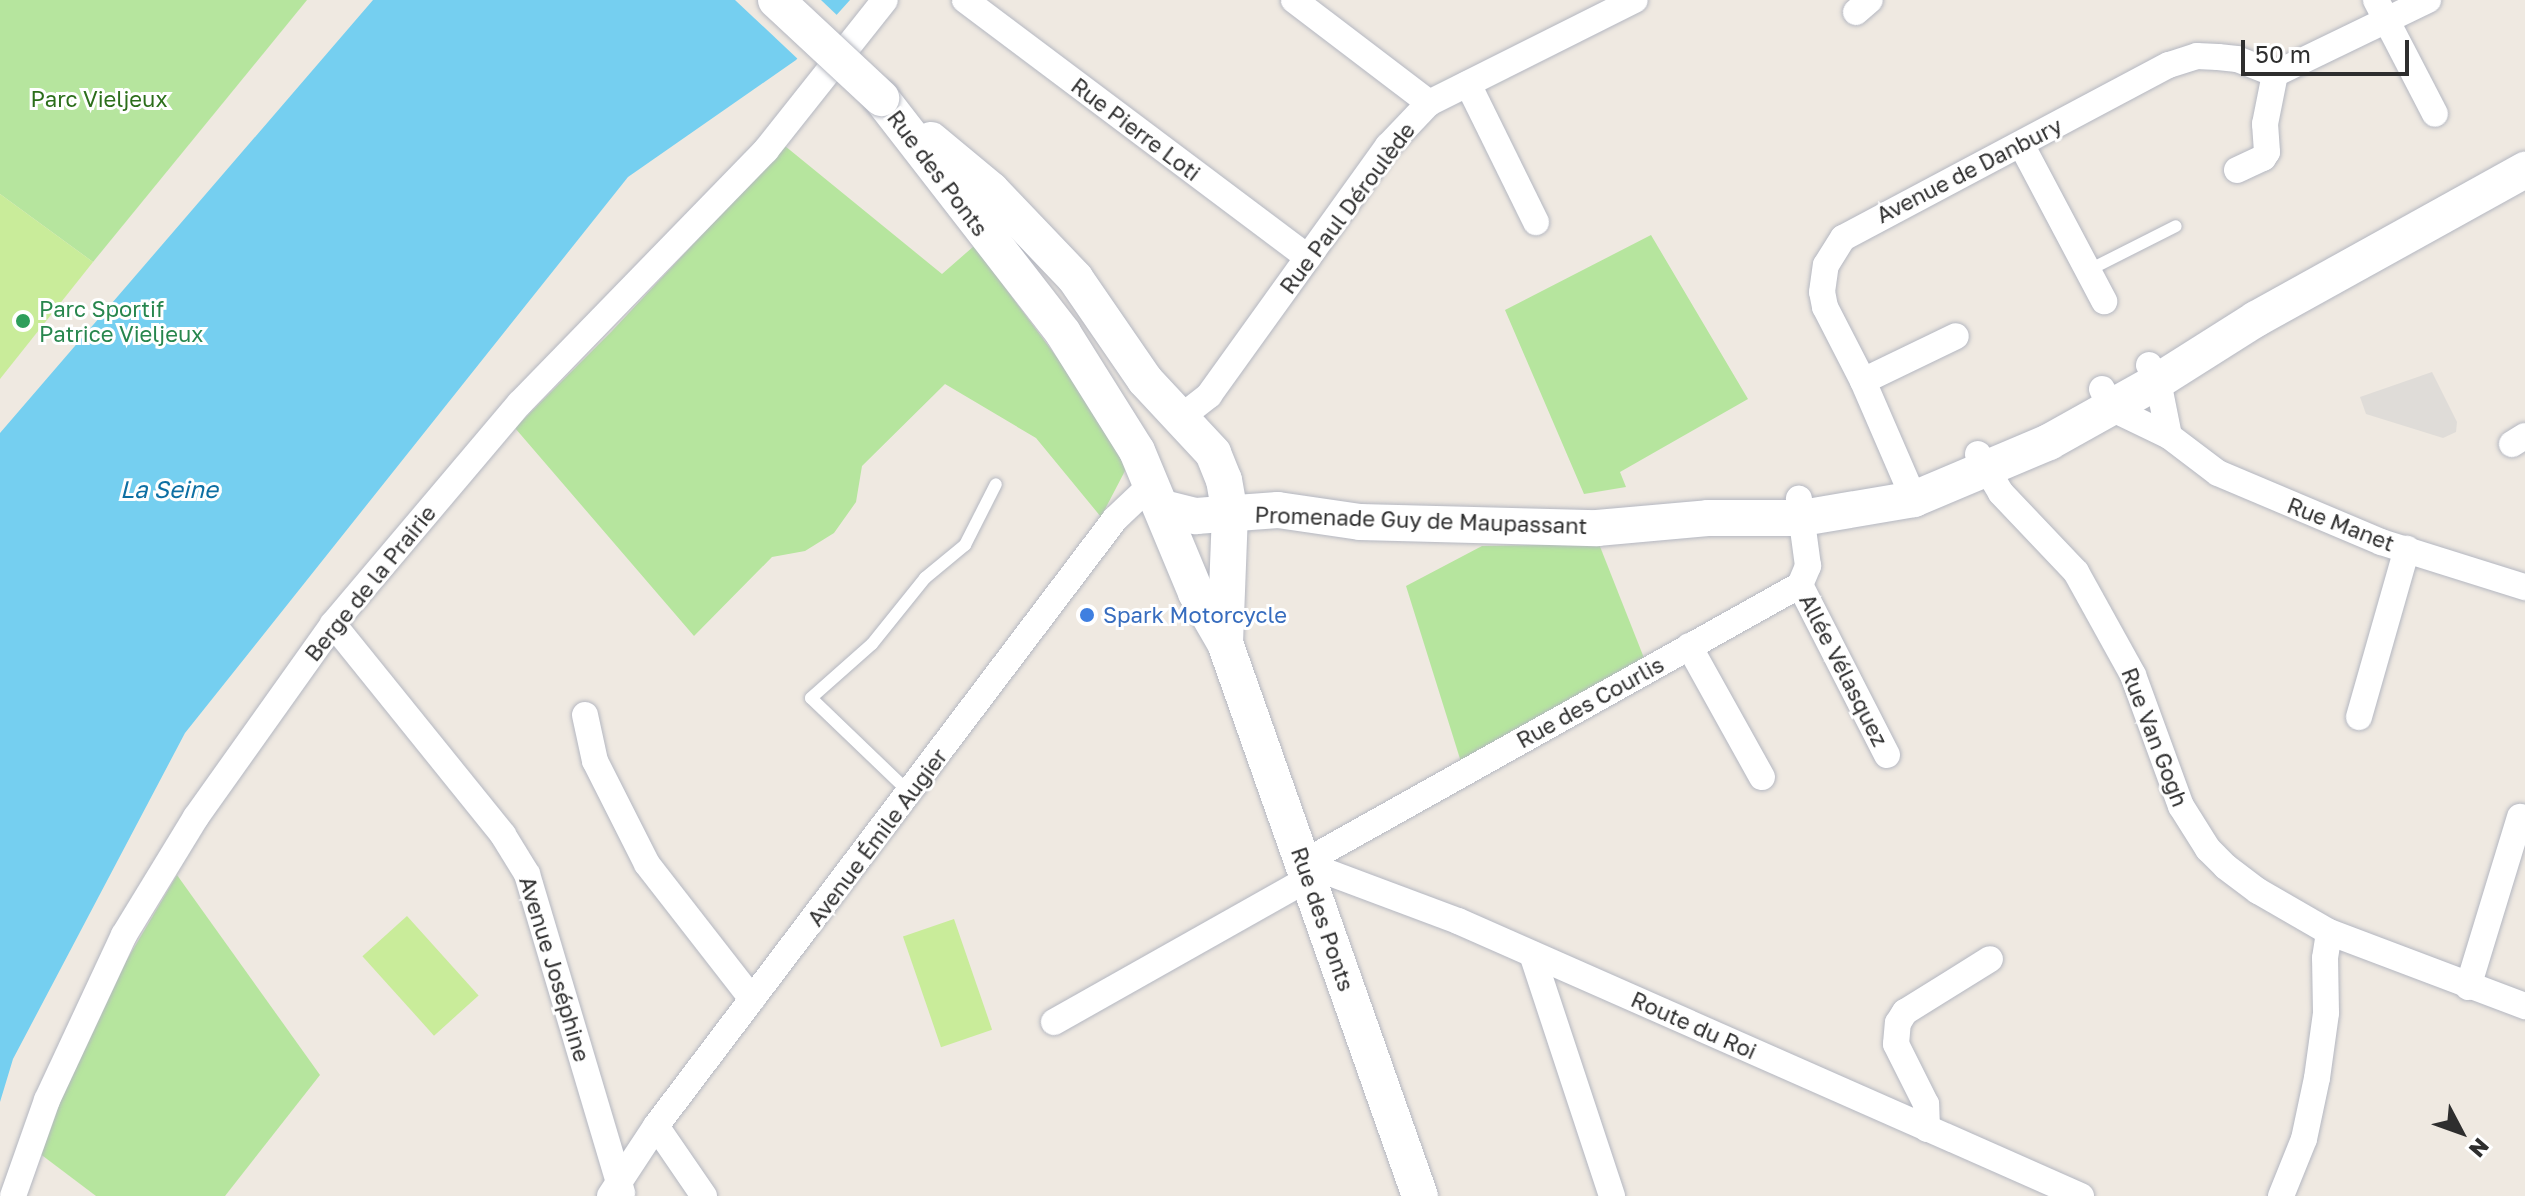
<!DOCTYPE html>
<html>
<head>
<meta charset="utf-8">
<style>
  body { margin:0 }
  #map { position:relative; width:2525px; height:1196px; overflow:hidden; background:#efe9e1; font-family:"Golos Text",sans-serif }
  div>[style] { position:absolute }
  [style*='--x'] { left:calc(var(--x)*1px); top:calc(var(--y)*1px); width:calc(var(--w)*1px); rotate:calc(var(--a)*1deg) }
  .green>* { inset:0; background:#b6e59e }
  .pitch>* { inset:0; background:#c9ec9a; transform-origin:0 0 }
  .plaza>* { inset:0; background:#dfdcd8 }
  .water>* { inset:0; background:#75cff0 }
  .pier>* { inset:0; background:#efe9e1 }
  .roads { filter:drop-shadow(0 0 2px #b4b7c1) drop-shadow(0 0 2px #b4b7c1) }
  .lane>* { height:12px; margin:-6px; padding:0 6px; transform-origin:6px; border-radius:6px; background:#fff }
  .street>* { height:26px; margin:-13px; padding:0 13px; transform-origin:13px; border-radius:13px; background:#fff }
  .secondary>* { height:36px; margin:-18px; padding:0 18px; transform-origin:18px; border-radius:18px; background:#fff }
  .bridges { filter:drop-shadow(0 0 2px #b4b7c1) drop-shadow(0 0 2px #b4b7c1) }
  .secondary-bridge>* { height:36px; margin:-18px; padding:0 18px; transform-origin:18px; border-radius:18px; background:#fff }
  .dots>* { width:22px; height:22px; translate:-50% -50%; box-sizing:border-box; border:4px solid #fff; border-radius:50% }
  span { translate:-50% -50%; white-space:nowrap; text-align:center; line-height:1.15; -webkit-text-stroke:6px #fff; paint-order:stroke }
  .park-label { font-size:22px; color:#2c6e1b }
  .street-label { font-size:22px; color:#2e2e2e }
  .leisure-label { font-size:22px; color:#27864d }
  .left { translate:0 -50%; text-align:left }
  .shop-label { font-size:22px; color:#366cbe }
  .water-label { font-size:24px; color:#0d6fa3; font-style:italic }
  .north { position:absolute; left:2421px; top:1092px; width:80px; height:80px; -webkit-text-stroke:6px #fff; paint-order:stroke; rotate:131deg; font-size:22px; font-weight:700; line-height:32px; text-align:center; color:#2e2e2e }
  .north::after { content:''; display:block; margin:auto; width:28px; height:36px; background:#2e2e2e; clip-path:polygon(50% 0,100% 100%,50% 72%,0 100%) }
  .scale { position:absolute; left:2241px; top:40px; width:168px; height:36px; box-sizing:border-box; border:4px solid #2e2e2e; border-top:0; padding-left:10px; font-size:24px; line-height:28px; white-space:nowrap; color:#2e2e2e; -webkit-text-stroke:6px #fff; paint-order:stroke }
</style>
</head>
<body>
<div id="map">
  <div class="green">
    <div style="clip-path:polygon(0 0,307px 0,93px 262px,0 194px)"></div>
    <div style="clip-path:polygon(785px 146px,942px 274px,974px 246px,1073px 379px,1127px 467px,1101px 517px,1036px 438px,945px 384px,862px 466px,856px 502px,834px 533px,805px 551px,772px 557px,694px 636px,515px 428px,612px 331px)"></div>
    <div style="clip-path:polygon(1651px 235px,1748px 399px,1620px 472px,1626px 487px,1584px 494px,1505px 310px)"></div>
    <div style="clip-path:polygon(1599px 544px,1644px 658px,1461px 762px,1406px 586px,1482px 546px)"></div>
    <div style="clip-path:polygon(177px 875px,320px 1075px,225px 1196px,96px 1196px,35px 1150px,122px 968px)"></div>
  </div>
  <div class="pitch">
    <div style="clip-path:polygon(0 194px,93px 262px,0 379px)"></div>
    <div style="left:407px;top:916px;width:107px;height:60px;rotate:48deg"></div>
    <div style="left:954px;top:919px;width:117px;height:54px;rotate:71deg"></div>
  </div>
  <div class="plaza">
    <div style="clip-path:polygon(2432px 372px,2457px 422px,2456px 432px,2443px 438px,2366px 414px,2360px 397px)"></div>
  </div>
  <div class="water">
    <div style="clip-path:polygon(373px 0,850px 0,796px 60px,628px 177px,185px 733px,13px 1059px,0 1102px,0 433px)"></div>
  </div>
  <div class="pier">
    <div style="clip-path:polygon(735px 0,821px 0,841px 19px,801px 62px)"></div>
  </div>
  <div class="roads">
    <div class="lane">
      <div style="--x:2089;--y:270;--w:97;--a:-26.8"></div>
      <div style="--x:910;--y:793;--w:137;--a:-136.2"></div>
      <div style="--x:811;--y:698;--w:81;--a:-41.5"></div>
      <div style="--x:872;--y:644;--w:85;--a:-51.2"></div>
      <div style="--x:925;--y:578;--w:52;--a:-39.5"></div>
      <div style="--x:965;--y:545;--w:68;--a:-63.1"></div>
    </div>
    <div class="street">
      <div style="--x:965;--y:0;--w:429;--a:36.9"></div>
      <div style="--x:1294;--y:0;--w:170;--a:37.3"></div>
      <div style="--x:2376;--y:0;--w:128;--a:62.6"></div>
      <div style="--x:1856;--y:12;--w:18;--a:-41"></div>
      <div style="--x:1468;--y:84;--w:154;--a:63.8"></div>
      <div style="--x:2021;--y:144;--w:178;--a:62.1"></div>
      <div style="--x:2237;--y:170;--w:29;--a:-25"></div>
      <div style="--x:2263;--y:158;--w:7;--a:-56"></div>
      <div style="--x:2267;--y:152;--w:28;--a:-94"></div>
      <div style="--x:2265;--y:124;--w:51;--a:-78.7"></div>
      <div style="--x:2149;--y:365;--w:18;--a:61"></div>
      <div style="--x:2158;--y:381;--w:56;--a:78.7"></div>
      <div style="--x:1863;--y:381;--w:103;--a:-25.8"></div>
      <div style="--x:2102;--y:389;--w:21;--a:65"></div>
      <div style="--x:2111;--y:408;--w:64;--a:25.8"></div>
      <div style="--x:2169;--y:436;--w:61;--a:37.1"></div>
      <div style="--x:2218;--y:473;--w:177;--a:22.9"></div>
      <div style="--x:2381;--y:542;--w:151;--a:17.4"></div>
      <div style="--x:1180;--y:418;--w:37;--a:-38"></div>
      <div style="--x:1209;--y:395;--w:307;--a:-54.3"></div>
      <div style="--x:1388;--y:146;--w:59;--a:-46.4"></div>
      <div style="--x:1429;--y:103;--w:230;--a:-26.6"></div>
      <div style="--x:2512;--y:444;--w:15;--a:-32"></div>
      <div style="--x:1978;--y:454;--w:45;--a:59.5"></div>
      <div style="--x:2001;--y:493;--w:109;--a:46.5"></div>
      <div style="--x:2076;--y:572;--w:118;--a:61"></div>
      <div style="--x:2133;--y:675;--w:140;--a:69.9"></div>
      <div style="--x:2181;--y:806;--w:51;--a:57.9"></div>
      <div style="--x:2208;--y:849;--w:25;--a:45"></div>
      <div style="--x:2226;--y:867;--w:40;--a:37"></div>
      <div style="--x:2258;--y:891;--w:82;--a:30"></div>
      <div style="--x:2329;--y:932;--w:210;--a:20.7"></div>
      <div style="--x:1914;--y:499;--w:129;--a:-113.4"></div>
      <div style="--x:1863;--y:381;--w:83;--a:-117.2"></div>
      <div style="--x:1825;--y:307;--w:15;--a:-101"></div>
      <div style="--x:1822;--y:292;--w:27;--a:-82"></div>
      <div style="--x:1826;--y:265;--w:32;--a:-58"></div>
      <div style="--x:1843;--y:238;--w:369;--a:-28"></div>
      <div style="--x:2169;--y:65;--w:29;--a:-18"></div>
      <div style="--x:2197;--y:56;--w:21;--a:3"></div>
      <div style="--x:2218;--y:57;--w:19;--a:6"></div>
      <div style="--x:2237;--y:59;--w:41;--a:21.5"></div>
      <div style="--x:2275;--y:74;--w:170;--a:-25.8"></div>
      <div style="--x:1800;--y:585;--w:191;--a:62.9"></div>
      <div style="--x:333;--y:624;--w:271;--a:51.1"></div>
      <div style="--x:503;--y:835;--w:46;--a:58.4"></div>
      <div style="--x:527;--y:874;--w:333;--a:73.4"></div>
      <div style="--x:1689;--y:646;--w:150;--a:60.9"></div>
      <div style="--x:585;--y:715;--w:47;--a:77.7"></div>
      <div style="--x:595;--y:761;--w:115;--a:63.2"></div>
      <div style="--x:647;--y:864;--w:171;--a:52.1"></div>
      <div style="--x:2359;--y:717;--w:175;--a:-74.1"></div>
      <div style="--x:1303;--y:863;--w:165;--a:20.5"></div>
      <div style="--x:1458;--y:921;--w:681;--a:23.82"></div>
      <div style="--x:1303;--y:863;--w:569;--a:-29.22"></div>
      <div style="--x:1800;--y:585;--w:21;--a:-67"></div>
      <div style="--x:1808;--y:566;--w:68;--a:-97.7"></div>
      <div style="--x:1532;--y:954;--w:255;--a:71.7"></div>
      <div style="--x:2468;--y:987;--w:178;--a:-73"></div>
      <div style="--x:1054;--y:1022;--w:291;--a:-29.4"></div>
      <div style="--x:656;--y:1126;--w:85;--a:55.6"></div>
      <div style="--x:1927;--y:1129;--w:25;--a:-92"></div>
      <div style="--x:1926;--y:1104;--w:67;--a:-116.6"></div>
      <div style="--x:1896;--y:1044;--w:21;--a:-85"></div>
      <div style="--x:1898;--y:1023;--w:13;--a:-58"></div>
      <div style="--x:1905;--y:1012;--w:100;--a:-31.9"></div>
      <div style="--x:13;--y:1196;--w:102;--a:-70.5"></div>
      <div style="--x:47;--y:1100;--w:182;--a:-65"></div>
      <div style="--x:124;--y:935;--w:138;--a:-58.6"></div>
      <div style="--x:196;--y:817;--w:237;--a:-54.6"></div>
      <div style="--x:333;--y:624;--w:289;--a:-49.8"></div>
      <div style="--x:520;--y:403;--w:353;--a:-45.8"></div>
      <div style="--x:766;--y:150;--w:191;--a:-51.6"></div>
      <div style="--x:610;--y:1196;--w:84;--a:-56.7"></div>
      <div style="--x:656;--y:1126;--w:761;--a:-52.9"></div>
      <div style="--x:1115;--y:519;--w:51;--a:-43.4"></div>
      <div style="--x:2281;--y:1196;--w:61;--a:-68"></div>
      <div style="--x:2304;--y:1139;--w:62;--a:-78"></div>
      <div style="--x:2317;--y:1078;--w:66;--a:-82.1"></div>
      <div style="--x:2326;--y:1013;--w:55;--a:-91"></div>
      <div style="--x:2325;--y:958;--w:26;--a:-81"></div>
    </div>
    <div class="secondary">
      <div style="--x:881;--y:98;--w:297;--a:52.2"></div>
      <div style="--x:1063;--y:333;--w:139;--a:57.9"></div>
      <div style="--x:1137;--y:451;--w:154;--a:67.4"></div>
      <div style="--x:1196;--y:593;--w:58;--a:59.9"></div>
      <div style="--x:1225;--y:643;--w:586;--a:70.58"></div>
      <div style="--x:931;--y:140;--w:78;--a:39.8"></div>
      <div style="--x:991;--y:190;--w:122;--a:46.3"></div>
      <div style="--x:1075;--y:278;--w:124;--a:55.5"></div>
      <div style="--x:1145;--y:380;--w:100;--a:47"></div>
      <div style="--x:1213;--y:453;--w:29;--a:68"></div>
      <div style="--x:1224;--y:480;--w:34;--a:80"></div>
      <div style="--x:1230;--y:513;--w:130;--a:92.2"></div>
      <div style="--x:1163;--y:508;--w:34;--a:14"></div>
      <div style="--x:1196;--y:516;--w:82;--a:-4.2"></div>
      <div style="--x:1278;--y:510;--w:83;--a:8.3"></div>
      <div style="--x:1360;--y:522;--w:237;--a:1.5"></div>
      <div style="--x:1597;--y:528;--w:111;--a:-5.1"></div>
      <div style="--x:1708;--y:518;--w:94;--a:0"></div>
      <div style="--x:1802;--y:518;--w:114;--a:-9.6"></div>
      <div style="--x:1914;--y:499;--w:147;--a:-22.9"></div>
      <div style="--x:2049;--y:442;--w:125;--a:-29.2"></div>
      <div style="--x:2158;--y:381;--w:116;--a:-32.3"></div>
      <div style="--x:2256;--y:319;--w:308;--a:-29"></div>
    </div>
  </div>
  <div class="bridges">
    <div class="secondary-bridge">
      <div style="--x:776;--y:0;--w:144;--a:43"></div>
    </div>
  </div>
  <div class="dots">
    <div style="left:23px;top:321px;background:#2e9e5b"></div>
    <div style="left:1087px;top:615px;background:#3f7fe0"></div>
  </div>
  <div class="park-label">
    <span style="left:99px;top:99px">Parc Vieljeux</span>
  </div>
  <div class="street-label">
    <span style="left:1136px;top:129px;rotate:37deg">Rue Pierre Loti</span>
    <span style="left:1969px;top:170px;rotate:-27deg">Avenue de Danbury</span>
    <span style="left:938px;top:173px;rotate:53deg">Rue des Ponts</span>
    <span style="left:1347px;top:208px;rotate:-53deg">Rue Paul Déroulède</span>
    <span style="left:1421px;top:520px;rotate:2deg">Promenade Guy de Maupassant</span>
    <span style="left:2341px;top:524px;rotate:21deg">Rue Manet</span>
    <span style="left:370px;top:583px;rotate:-51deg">Berge de la Prairie</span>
    <span style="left:1844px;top:670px;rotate:63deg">Allée Vélasquez</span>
    <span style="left:1590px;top:702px;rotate:-29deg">Rue des Courlis</span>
    <span style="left:2155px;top:737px;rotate:69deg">Rue Van Gogh</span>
    <span style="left:877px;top:837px;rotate:-53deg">Avenue Émile Augier</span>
    <span style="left:1323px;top:919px;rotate:71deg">Rue des Ponts</span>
    <span style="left:555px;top:969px;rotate:73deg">Avenue Joséphine</span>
    <span style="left:1694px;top:1025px;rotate:24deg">Route du Roi</span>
  </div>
  <div class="leisure-label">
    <span class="left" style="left:39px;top:321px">Parc Sportif<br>Patrice Vieljeux</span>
  </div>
  <div class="shop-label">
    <span class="left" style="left:1103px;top:615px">Spark Motorcycle</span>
  </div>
  <div class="water-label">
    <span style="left:169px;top:489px">La Seine</span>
  </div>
  <div class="north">N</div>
  <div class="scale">50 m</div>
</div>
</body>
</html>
